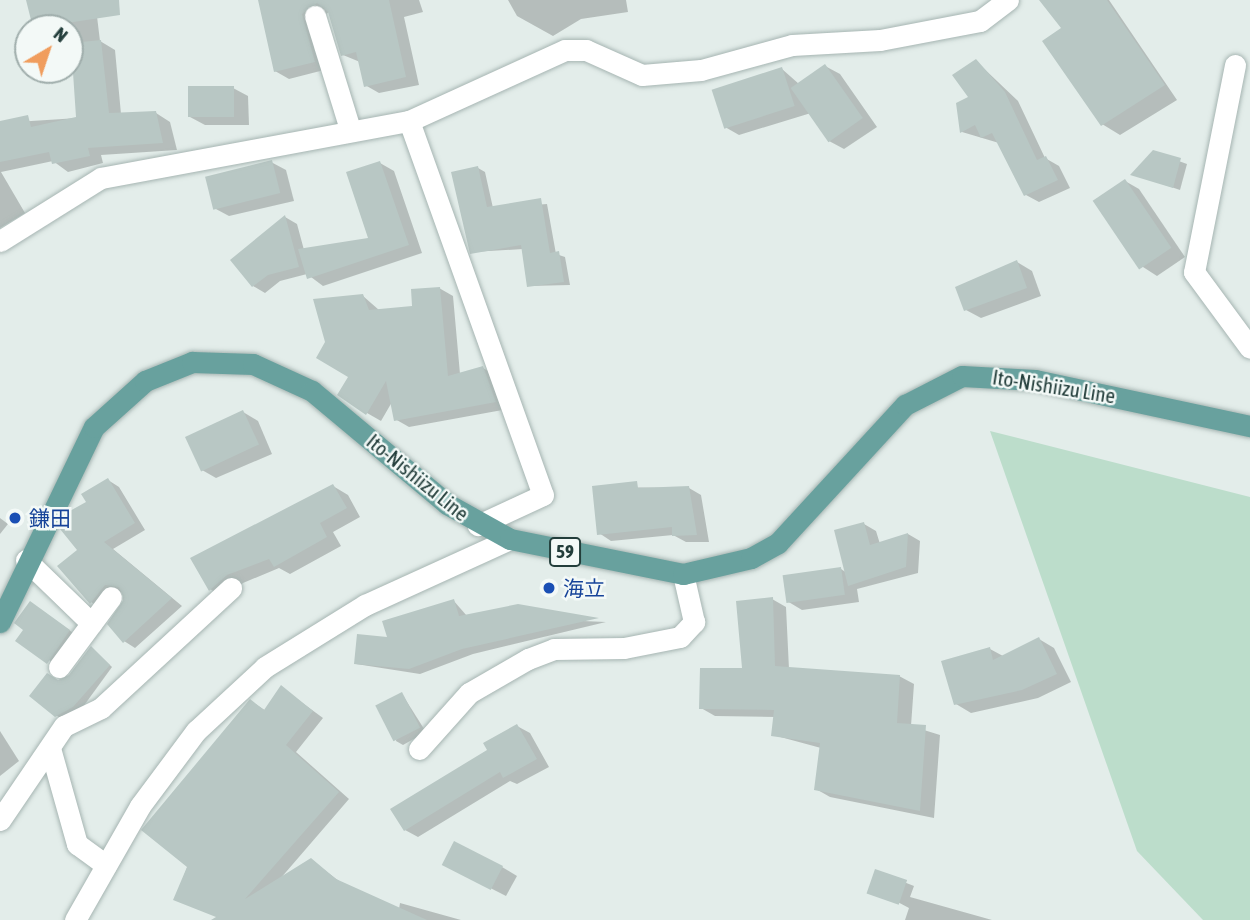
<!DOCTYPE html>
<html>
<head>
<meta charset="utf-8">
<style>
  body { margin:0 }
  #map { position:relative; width:1250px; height:920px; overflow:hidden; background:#e3edea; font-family:"Asap Condensed","Noto Sans JP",sans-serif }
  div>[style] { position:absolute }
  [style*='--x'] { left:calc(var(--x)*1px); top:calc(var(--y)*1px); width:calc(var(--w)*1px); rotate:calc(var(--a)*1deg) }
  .green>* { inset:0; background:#bcddcb }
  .shadow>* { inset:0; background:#0003 }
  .building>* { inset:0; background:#b8c7c4; transform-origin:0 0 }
  .roads { filter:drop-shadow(0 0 2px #a6b5b2) drop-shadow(0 0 2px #a6b5b2) }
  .minor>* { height:21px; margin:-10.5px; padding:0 10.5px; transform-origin:10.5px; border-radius:10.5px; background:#fff }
  .major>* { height:21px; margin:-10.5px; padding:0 10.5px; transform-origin:10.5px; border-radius:10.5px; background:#68a19e }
  .dots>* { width:19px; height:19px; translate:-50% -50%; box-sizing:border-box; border:4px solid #f3f9f7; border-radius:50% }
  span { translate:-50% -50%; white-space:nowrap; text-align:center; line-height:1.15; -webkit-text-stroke:5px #f3f9f7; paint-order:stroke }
  .shield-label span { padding:2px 5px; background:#f3f9f7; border:2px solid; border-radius:5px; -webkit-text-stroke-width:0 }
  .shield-label { font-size:19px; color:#233e3b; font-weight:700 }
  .street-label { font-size:21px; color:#233e3b }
  .transit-label { font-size:21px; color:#164399 }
  .left { translate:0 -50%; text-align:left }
  .north { position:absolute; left:14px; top:14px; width:70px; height:70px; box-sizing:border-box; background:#f3f9f7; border:2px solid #a0aeac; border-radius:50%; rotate:39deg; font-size:19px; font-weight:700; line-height:28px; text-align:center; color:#233e3b }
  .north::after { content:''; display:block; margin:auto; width:24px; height:32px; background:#f09d5d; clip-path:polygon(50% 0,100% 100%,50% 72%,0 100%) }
</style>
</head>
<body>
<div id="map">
  <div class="green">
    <div style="clip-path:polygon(990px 431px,1250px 497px,1250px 920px,1203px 920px,1137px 851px)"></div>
  </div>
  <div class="shadow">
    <div style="clip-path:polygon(28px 0,95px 0,100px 41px,115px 50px,121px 114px,156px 113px,170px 122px,177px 150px,101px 155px,103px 163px,68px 172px,53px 161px,1px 172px,25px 213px,0 228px,0 123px,78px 118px,75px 74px,69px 70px,70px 28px,35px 27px)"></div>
    <div style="clip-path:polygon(260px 0,419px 0,423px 12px,404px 17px,419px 85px,379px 93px,365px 85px,360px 62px,343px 55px,329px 12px,315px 22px,328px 69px,289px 79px,275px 71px)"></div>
    <div style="clip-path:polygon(508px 0,626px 0,628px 12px,581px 19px,553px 36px,517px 16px)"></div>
    <div style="clip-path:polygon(1044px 0,1109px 0,1177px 100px,1120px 135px,1102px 124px,1063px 29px)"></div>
    <div style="clip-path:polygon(976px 61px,1018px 101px,1045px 158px,1059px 166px,1070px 188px,1039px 202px,1026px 195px,999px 143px,962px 132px)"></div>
    <div style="clip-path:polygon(825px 66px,840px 74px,877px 127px,844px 149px,829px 141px,811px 113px,739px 135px,725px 127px,782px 69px,799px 84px)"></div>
    <div style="clip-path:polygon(233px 88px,248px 96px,249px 125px,205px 125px,190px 117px)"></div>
    <div style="clip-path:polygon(1154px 152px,1187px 164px,1180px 190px,1133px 174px)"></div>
    <div style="clip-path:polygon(271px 162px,286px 170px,294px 201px,229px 216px,214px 208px)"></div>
    <div style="clip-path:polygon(380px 163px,394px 171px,422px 253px,323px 286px,307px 274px,280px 281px,265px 293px,253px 286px,285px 217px,297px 224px,304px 250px,370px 239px)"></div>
    <div style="clip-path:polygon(478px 168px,485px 172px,493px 208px,547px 204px,556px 254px,565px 257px,570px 285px,529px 286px,523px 249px,472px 252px)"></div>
    <div style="clip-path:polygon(1125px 181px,1139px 189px,1185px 257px,1157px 276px,1143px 267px)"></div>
    <div style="clip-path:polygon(1017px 262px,1032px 271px,1041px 296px,981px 318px,966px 310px)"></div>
    <div style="clip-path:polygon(439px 288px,453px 296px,460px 374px,483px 368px,497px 376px,508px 409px,409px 427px,395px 419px,392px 402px,381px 421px,367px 413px,350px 376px,363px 296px,379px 310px,414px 307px)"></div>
    <div style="clip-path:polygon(243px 412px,258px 421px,272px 454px,216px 478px,202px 470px)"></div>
    <div style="clip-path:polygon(108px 480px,119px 487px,145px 530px,113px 549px,182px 606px,135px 648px,124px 641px,123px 591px,102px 609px,91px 602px,79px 550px,88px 502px)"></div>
    <div style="clip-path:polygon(333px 486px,348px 495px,360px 517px,333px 532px,341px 546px,290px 574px,279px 568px,243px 583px,225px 598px,210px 589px,193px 559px)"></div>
    <div style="clip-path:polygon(594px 487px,689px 488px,701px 495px,709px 542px,686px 542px,673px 535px,611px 541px,599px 533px)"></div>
    <div style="clip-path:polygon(0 518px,8px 524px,0 534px)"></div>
    <div style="clip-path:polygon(864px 524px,876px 531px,880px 544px,908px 534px,920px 541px,918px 573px,857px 589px,859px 602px,802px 610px,787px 601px,841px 569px,847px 573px)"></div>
    <div style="clip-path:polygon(772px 599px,786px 607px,789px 669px,899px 676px,914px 684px,911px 726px,940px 735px,934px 818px,830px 797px,816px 789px,821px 748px,773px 735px,775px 717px,715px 716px,701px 708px,743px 670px)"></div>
    <div style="clip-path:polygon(453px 600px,467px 616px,606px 622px,473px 654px,420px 674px,356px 664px)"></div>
    <div style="clip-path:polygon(37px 607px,76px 635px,54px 666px,26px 630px)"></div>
    <div style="clip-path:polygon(1039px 639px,1054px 648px,1071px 682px,1038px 698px,971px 713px,956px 704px,990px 649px,1003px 656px)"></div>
    <div style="clip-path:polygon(92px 648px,112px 667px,80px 711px,63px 720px,56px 715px,70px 677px)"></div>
    <div style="clip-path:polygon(282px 688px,323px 718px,296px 752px,349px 799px,280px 879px,311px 860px,343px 884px,399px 909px,400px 903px,461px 920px,227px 920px,175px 899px,251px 701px,266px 711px)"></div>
    <div style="clip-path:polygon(402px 694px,426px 732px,403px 745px,396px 741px)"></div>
    <div style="clip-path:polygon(517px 726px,530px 733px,549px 767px,517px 784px,510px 781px,418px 837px,405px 830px)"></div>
    <div style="clip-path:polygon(0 731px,19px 761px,0 776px)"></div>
    <div style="clip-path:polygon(502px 867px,517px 876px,506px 896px,459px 872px)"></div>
    <div style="clip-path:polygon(876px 871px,914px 886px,910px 897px,992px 920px,905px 920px,909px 908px,892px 899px)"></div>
  </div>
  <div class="building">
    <div style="clip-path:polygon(26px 0,119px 0,120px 15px,33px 28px)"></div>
    <div style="clip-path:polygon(258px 0,389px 0,406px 77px,364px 87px,356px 52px,341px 56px,328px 12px,317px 3px,302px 14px,315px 62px,274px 72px)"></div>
    <div style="clip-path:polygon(1039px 0,1107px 0,1165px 85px,1101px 126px,1042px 41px,1061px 28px)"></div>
    <div style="clip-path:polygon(101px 40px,109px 113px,156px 111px,163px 143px,88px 148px,90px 156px,52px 164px,49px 152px,0 162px,0 121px,28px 115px,31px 127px,76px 117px,71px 43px)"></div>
    <div style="clip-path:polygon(976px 59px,1005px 92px,1037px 160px,1046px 156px,1058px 180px,1024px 196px,992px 133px,981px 138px,975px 125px,960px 133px,956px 103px,968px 97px,952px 75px)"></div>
    <div style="left:825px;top:64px;width:66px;height:42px;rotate:55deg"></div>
    <div style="left:782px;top:67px;width:41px;height:74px;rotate:72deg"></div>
    <div style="left:234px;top:86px;width:31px;height:46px;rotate:90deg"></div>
    <div style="clip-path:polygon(1153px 150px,1181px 158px,1173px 188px,1130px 175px)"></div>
    <div style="left:272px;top:160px;width:34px;height:69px;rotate:76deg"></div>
    <div style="clip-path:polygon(380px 161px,409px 245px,307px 279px,298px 249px,368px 238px,346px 172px)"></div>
    <div style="clip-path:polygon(478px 166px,487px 207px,541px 198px,550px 253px,559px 251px,564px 282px,527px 287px,521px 245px,470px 254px,451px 172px)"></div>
    <div style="left:1125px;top:179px;width:83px;height:39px;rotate:56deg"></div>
    <div style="clip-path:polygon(285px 215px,299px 267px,268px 275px,252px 287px,230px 260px)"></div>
    <div style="clip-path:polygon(1017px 260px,1027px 288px,964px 311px,955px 287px)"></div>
    <div style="clip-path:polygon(440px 287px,448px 376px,483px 366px,496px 402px,394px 421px,386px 381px,366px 415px,337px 395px,348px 377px,316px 358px,325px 342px,313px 299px,363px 294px,369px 310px,412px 306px,411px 289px)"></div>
    <div style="left:243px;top:410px;width:38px;height:64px;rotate:65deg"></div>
    <div style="clip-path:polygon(108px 478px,135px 523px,104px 542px,172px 598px,123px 643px,107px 624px,124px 599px,119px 587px,105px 585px,90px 604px,57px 566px,77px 550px,60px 529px,68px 512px,86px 502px,81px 494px)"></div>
    <div style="clip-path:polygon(637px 481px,638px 488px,689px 486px,697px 535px,672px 536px,672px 527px,597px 535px,592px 486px)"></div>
    <div style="clip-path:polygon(333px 484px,347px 508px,320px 523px,327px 537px,274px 567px,269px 559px,227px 575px,209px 591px,190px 558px)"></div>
    <div style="clip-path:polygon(864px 522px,870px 545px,908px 533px,906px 567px,848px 586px,834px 530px)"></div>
    <div style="left:841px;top:567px;width:28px;height:59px;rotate:82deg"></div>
    <div style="clip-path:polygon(773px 597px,775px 666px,900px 675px,897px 723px,926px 725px,920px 811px,814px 790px,820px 743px,771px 736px,774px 710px,699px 709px,700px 668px,742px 668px,736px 601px)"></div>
    <div style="clip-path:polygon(454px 599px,459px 616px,518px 604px,599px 618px,462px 649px,409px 669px,354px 664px,357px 634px,387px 637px,382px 621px)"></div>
    <div style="clip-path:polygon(30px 601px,70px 630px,47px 664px,15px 641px,23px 630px,14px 623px)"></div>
    <div style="clip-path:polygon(1039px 637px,1057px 674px,1022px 690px,954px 705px,941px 661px,990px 647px,993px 660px)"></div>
    <div style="clip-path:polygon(91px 646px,110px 665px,73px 707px,55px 717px,29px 696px,47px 673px,58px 680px,69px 675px)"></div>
    <div style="clip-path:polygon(281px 685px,313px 711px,286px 745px,339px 792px,245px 899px,311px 858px,336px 879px,427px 920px,211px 920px,216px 917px,173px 900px,187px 867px,141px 830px,250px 699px,264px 710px)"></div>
    <div style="left:402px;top:692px;width:40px;height:30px;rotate:63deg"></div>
    <div style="clip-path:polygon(517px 724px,537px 759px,503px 778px,500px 772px,404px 831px,390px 809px,487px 750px,483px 743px)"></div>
    <div style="left:454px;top:841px;width:55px;height:27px;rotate:27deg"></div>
    <div style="left:875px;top:869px;width:34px;height:26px;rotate:19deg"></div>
  </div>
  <div class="roads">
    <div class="minor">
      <div style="--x:315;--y:16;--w:118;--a:72.8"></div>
      <div style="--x:1235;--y:65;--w:211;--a:101.2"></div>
      <div style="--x:1194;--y:272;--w:94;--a:53.6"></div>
      <div style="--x:409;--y:121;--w:397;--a:70.3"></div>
      <div style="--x:543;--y:495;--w:72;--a:155.2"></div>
      <div style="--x:0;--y:241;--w:119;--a:-32"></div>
      <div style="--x:101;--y:178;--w:313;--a:-10.5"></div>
      <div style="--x:409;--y:121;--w:171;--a:-24.5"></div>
      <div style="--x:565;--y:50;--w:21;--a:0"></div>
      <div style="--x:586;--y:50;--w:61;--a:24.1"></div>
      <div style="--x:642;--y:75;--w:59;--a:-4.8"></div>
      <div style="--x:701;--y:70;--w:94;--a:-15.4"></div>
      <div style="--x:792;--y:45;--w:88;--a:-3.3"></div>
      <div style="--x:880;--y:40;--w:102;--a:-10.8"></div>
      <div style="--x:980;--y:21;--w:35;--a:-37"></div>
      <div style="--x:26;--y:560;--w:91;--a:44.1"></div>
      <div style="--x:59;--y:667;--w:87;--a:-53.4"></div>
      <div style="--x:50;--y:748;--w:100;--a:74.3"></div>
      <div style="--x:77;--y:844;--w:36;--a:36"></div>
      <div style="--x:419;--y:749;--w:75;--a:-48.2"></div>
      <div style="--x:469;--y:693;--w:68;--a:-30"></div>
      <div style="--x:528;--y:659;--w:28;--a:-21"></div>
      <div style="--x:554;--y:649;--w:70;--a:-0.8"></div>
      <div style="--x:624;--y:648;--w:57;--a:-11.1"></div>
      <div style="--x:680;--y:637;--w:21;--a:-47"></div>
      <div style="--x:694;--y:622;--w:49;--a:-102.9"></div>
      <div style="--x:0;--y:820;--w:114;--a:-55.8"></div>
      <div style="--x:64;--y:726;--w:41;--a:-25.9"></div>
      <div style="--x:101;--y:708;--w:177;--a:-42.7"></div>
      <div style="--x:75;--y:920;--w:131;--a:-60.3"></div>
      <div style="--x:140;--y:806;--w:94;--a:-53.3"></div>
      <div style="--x:196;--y:731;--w:94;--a:-42.8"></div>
      <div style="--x:265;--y:667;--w:118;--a:-31.8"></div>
      <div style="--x:365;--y:605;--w:159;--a:-24.5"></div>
    </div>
    <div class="major">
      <div style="--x:0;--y:622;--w:216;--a:-64.3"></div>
      <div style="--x:94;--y:427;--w:69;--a:-42"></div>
      <div style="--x:145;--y:381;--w:51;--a:-22"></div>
      <div style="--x:192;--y:362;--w:61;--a:1.9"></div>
      <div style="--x:253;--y:364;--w:65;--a:24.6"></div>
      <div style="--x:312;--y:391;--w:176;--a:39.9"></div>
      <div style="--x:447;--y:504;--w:72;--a:29.1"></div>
      <div style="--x:510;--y:539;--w:177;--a:11.4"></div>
      <div style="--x:683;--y:574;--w:70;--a:-13.2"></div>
      <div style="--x:751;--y:558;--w:31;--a:-29"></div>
      <div style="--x:778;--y:543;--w:188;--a:-47.4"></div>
      <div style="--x:905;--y:405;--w:64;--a:-27"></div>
      <div style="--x:962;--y:376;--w:73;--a:3.1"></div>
      <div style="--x:1035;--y:380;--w:220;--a:12.1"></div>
    </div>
  </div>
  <div class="dots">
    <div style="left:15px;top:518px;background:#1a4fb4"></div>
    <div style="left:549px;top:588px;background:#1a4fb4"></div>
  </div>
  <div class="shield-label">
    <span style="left:565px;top:552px">59</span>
  </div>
  <div class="street-label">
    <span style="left:1054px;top:386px;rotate:9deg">Ito-Nishiizu Line</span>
    <span style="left:418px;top:477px;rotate:39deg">Ito-Nishiizu Line</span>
  </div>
  <div class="transit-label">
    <span class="left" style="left:29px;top:518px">鎌田</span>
    <span class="left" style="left:563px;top:588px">海立</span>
  </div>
  <div class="north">N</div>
</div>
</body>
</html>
